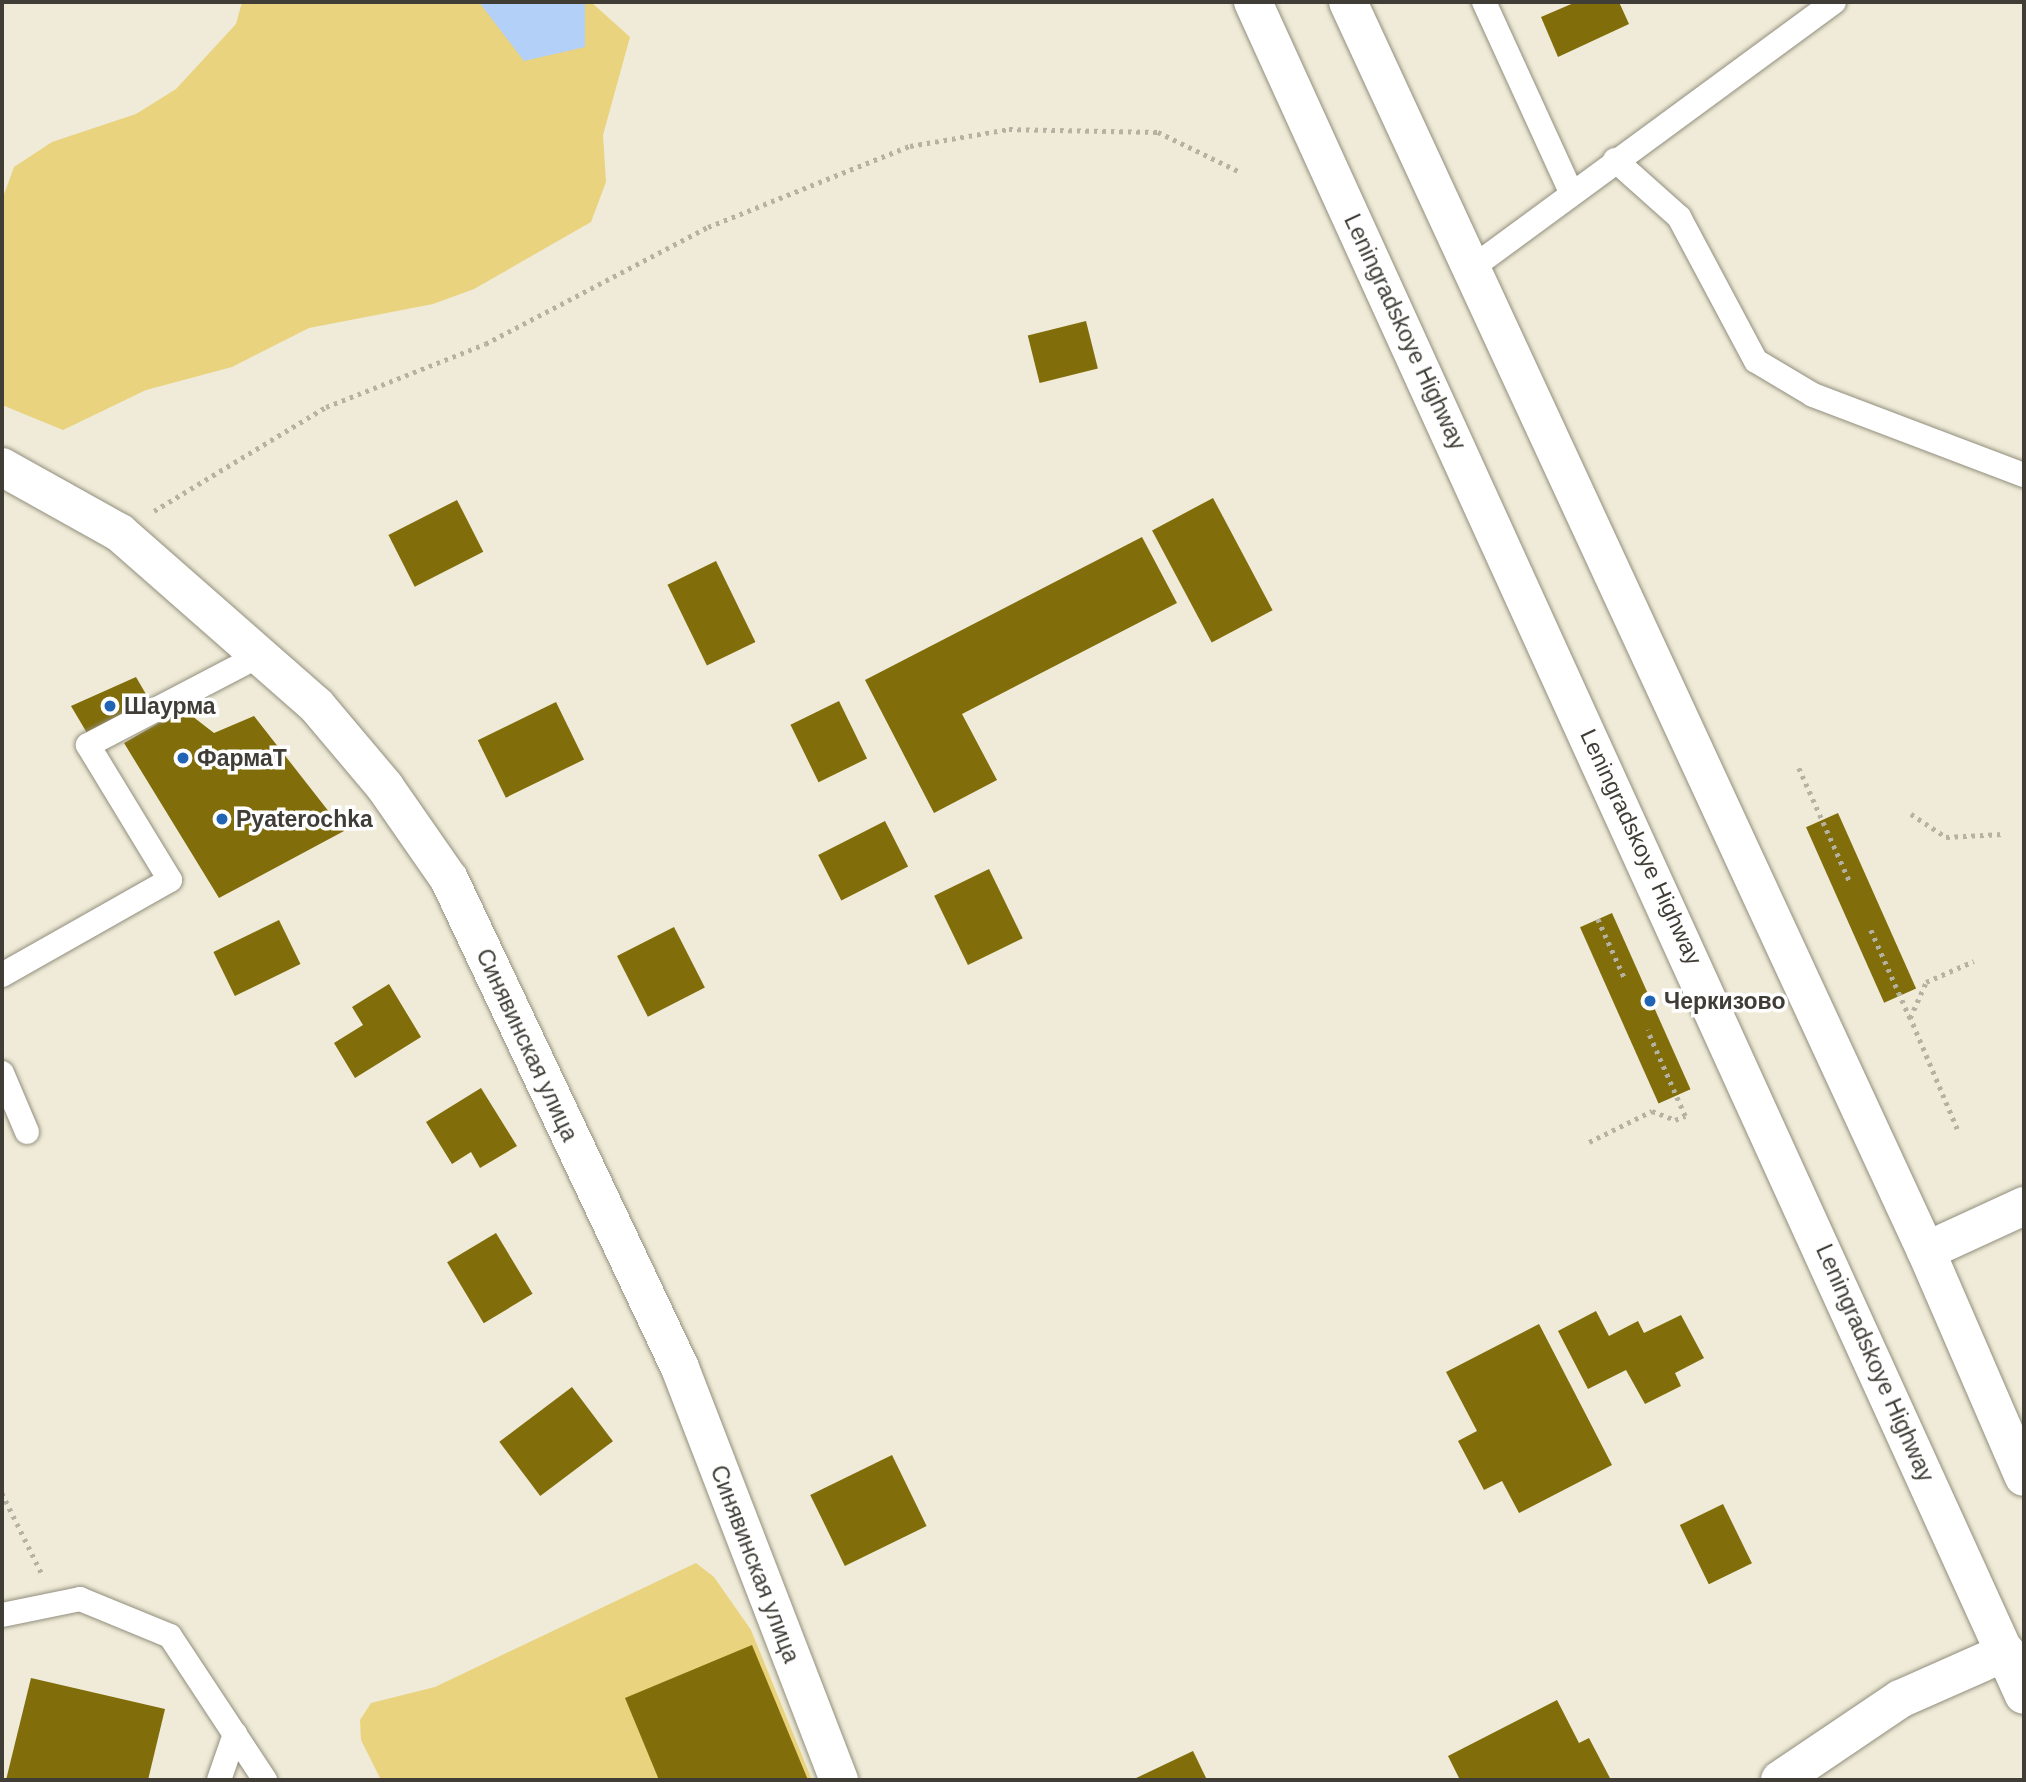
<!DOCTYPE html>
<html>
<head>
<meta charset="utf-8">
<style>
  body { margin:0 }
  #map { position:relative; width:2026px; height:1782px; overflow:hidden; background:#efebd8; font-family:Arial,sans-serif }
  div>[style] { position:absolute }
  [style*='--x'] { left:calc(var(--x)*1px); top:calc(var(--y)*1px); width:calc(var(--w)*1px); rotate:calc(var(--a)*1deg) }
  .green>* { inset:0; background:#e9d37f }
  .water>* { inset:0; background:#b2d0f8 }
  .building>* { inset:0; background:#816d09; transform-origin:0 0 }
  .path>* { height:4.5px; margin-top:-2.25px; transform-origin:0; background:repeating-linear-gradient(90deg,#b5b2a3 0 3.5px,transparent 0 8.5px) }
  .roads { filter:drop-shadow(0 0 2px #928e7d) drop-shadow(0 0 2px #928e7d) }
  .service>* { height:24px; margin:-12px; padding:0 12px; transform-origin:12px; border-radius:12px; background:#fff }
  .minor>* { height:38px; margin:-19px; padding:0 19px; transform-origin:19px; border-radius:19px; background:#fff }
  .trunk>* { height:38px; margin:-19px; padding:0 19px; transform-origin:19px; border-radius:19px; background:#fff }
  .dots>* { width:19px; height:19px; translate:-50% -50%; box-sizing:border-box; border:4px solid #fff; border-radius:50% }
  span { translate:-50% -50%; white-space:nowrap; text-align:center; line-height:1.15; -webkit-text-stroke:7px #fff; paint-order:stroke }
  .street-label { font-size:23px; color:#3f3d36 }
  .poi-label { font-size:23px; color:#3f3d36; font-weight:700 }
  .left { translate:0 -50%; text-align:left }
  .frame { position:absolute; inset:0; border:4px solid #3f3d36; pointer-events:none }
</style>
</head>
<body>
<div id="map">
  <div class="green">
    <div style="clip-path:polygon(242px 2px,479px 2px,500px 26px,585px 47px,585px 2px,591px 2px,630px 37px,603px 135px,606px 182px,591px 222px,474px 289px,433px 304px,309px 328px,232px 367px,146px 390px,63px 430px,2px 405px,2px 200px,14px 167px,52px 142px,136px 114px,176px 89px,236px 24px)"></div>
    <div style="clip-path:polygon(696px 1563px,714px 1577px,751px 1630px,812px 1780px,381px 1780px,361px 1740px,360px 1720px,371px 1703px,435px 1687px)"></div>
  </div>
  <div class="water">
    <div style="clip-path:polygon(479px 2px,585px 2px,585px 47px,524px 61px)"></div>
  </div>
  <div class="building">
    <div style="clip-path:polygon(1576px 2px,1619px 2px,1629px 24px,1558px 57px,1541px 17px)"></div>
    <div style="left:1086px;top:321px;width:49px;height:60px;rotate:76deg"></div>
    <div style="left:1213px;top:498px;width:127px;height:69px;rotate:62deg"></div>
    <div style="left:457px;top:500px;width:58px;height:77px;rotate:63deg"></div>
    <div style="clip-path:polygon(1142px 537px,1177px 603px,962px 714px,997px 780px,934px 813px,865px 680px)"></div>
    <div style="left:716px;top:561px;width:90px;height:54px;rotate:64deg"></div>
    <div style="clip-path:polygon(136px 677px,150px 701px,87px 733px,71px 706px)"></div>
    <div style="left:839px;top:701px;width:64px;height:54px;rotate:64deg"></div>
    <div style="left:556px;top:702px;width:64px;height:87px;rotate:64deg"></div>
    <div style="clip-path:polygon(183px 709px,214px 733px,254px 716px,344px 831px,219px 898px,124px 743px)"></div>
    <div style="left:1838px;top:813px;width:192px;height:35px;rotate:66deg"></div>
    <div style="left:885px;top:821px;width:51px;height:75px;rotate:63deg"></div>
    <div style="left:989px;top:869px;width:77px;height:61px;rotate:64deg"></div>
    <div style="left:1612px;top:913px;width:193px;height:35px;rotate:66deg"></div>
    <div style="left:279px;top:920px;width:49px;height:73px;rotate:64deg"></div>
    <div style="left:674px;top:927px;width:68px;height:64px;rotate:63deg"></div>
    <div style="clip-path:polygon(389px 984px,421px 1037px,355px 1078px,334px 1043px,363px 1025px,352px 1007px)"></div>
    <div style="clip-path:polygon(481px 1088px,517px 1146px,480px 1168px,471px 1152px,452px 1164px,426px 1122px)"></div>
    <div style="left:496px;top:1233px;width:71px;height:57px;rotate:59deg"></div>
    <div style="clip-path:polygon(1596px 1311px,1609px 1336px,1638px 1321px,1644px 1333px,1681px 1315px,1704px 1358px,1675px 1373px,1681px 1386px,1645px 1404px,1626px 1370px,1588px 1389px,1558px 1331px)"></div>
    <div style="clip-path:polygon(1539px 1324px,1612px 1465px,1519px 1513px,1502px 1481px,1484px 1490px,1458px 1441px,1477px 1431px,1446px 1372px)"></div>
    <div style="left:572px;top:1387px;width:68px;height:91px;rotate:53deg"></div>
    <div style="left:892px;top:1455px;width:79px;height:91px;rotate:64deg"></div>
    <div style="left:1723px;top:1504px;width:66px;height:48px;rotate:64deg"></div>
    <div style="clip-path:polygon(752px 1645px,808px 1780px,659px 1780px,625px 1698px)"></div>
    <div style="clip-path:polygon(31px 1678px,165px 1709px,148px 1780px,6px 1780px)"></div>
    <div style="clip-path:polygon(1557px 1700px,1579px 1743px,1589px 1738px,1611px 1780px,1460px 1780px,1448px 1756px)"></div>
    <div style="clip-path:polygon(1193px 1751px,1207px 1780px,1132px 1780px)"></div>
  </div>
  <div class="path">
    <div style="--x:154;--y:511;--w:201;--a:-31.2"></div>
    <div style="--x:326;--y:407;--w:171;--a:-21.6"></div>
    <div style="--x:485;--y:344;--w:252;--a:-27.7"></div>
    <div style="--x:708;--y:227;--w:218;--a:-21.9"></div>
    <div style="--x:910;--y:146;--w:100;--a:-9.7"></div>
    <div style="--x:1009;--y:129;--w:149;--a:1.2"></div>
    <div style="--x:1158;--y:132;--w:91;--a:26"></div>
    <div style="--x:1799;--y:768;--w:125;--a:65.9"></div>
    <div style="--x:1911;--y:814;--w:42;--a:33.3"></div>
    <div style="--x:1946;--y:837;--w:57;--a:-3"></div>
    <div style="--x:1598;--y:919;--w:66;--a:65.8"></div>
    <div style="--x:1871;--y:930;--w:96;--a:66.1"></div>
    <div style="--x:1957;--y:1129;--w:121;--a:-112.9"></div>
    <div style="--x:1910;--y:1018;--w:39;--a:-66"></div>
    <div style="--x:1926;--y:982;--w:52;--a:-23.6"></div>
    <div style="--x:1589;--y:1142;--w:70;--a:-26.2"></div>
    <div style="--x:1652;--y:1111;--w:25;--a:21"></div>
    <div style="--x:1675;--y:1120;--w:11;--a:-22"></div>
    <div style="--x:1685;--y:1116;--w:94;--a:-113.8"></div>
    <div style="--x:2;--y:1493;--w:90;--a:63.7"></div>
  </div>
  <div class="roads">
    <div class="service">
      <div style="--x:1484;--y:2;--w:209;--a:65.4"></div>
      <div style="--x:1615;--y:160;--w:86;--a:41.7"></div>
      <div style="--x:1679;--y:217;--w:163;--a:61.9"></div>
      <div style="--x:1756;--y:361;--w:66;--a:30.8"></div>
      <div style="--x:1813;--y:395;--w:226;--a:20.8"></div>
      <div style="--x:1469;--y:270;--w:453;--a:-36.3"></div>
      <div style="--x:2;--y:975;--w:193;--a:-29.5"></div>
      <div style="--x:170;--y:880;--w:158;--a:-121.3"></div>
      <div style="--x:88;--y:745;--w:194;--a:-27.6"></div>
      <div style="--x:2;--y:1073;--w:64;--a:67"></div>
      <div style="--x:2;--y:1615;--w:80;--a:-11.6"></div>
      <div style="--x:80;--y:1599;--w:97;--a:22.3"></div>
      <div style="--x:170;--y:1636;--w:173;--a:56.6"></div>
      <div style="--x:219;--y:1780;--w:49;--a:-70.8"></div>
    </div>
    <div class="minor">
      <div style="--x:2;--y:467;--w:135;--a:29.2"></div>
      <div style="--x:120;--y:533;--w:261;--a:41.3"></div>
      <div style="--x:316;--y:705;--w:107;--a:49.9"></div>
      <div style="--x:385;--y:787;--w:112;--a:55.2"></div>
      <div style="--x:449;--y:879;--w:541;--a:64.71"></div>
      <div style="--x:680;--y:1368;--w:442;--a:68.9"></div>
      <div style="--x:1926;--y:1251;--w:108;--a:-24.7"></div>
      <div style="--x:1780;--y:1780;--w:145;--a:-34"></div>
      <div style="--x:1900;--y:1699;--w:116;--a:-23.9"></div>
    </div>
    <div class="trunk">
      <div style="--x:1253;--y:2;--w:1860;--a:65.52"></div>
      <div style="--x:1348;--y:2;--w:1376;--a:65.17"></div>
      <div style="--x:1926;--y:1251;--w:246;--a:66.6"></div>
    </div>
  </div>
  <div class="dots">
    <div style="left:110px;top:706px;background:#2163b4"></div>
    <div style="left:183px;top:758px;background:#2163b4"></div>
    <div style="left:222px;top:819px;background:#2163b4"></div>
    <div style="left:1650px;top:1001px;background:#2163b4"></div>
  </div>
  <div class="street-label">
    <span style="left:1405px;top:332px;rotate:65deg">Leningradskoye Highway</span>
    <span style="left:1641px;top:847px;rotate:65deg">Leningradskoye Highway</span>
    <span style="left:527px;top:1045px;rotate:65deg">Синявинская улица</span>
    <span style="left:1875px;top:1363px;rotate:66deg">Leningradskoye Highway</span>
    <span style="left:755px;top:1564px;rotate:69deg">Синявинская улица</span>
  </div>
  <div class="poi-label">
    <span class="left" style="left:124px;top:706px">Шаурма</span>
    <span class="left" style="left:197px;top:758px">ФармаТ</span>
    <span class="left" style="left:236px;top:819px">Pyaterochka</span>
    <span class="left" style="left:1664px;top:1001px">Черкизово</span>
  </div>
  <div class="frame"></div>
</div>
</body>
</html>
